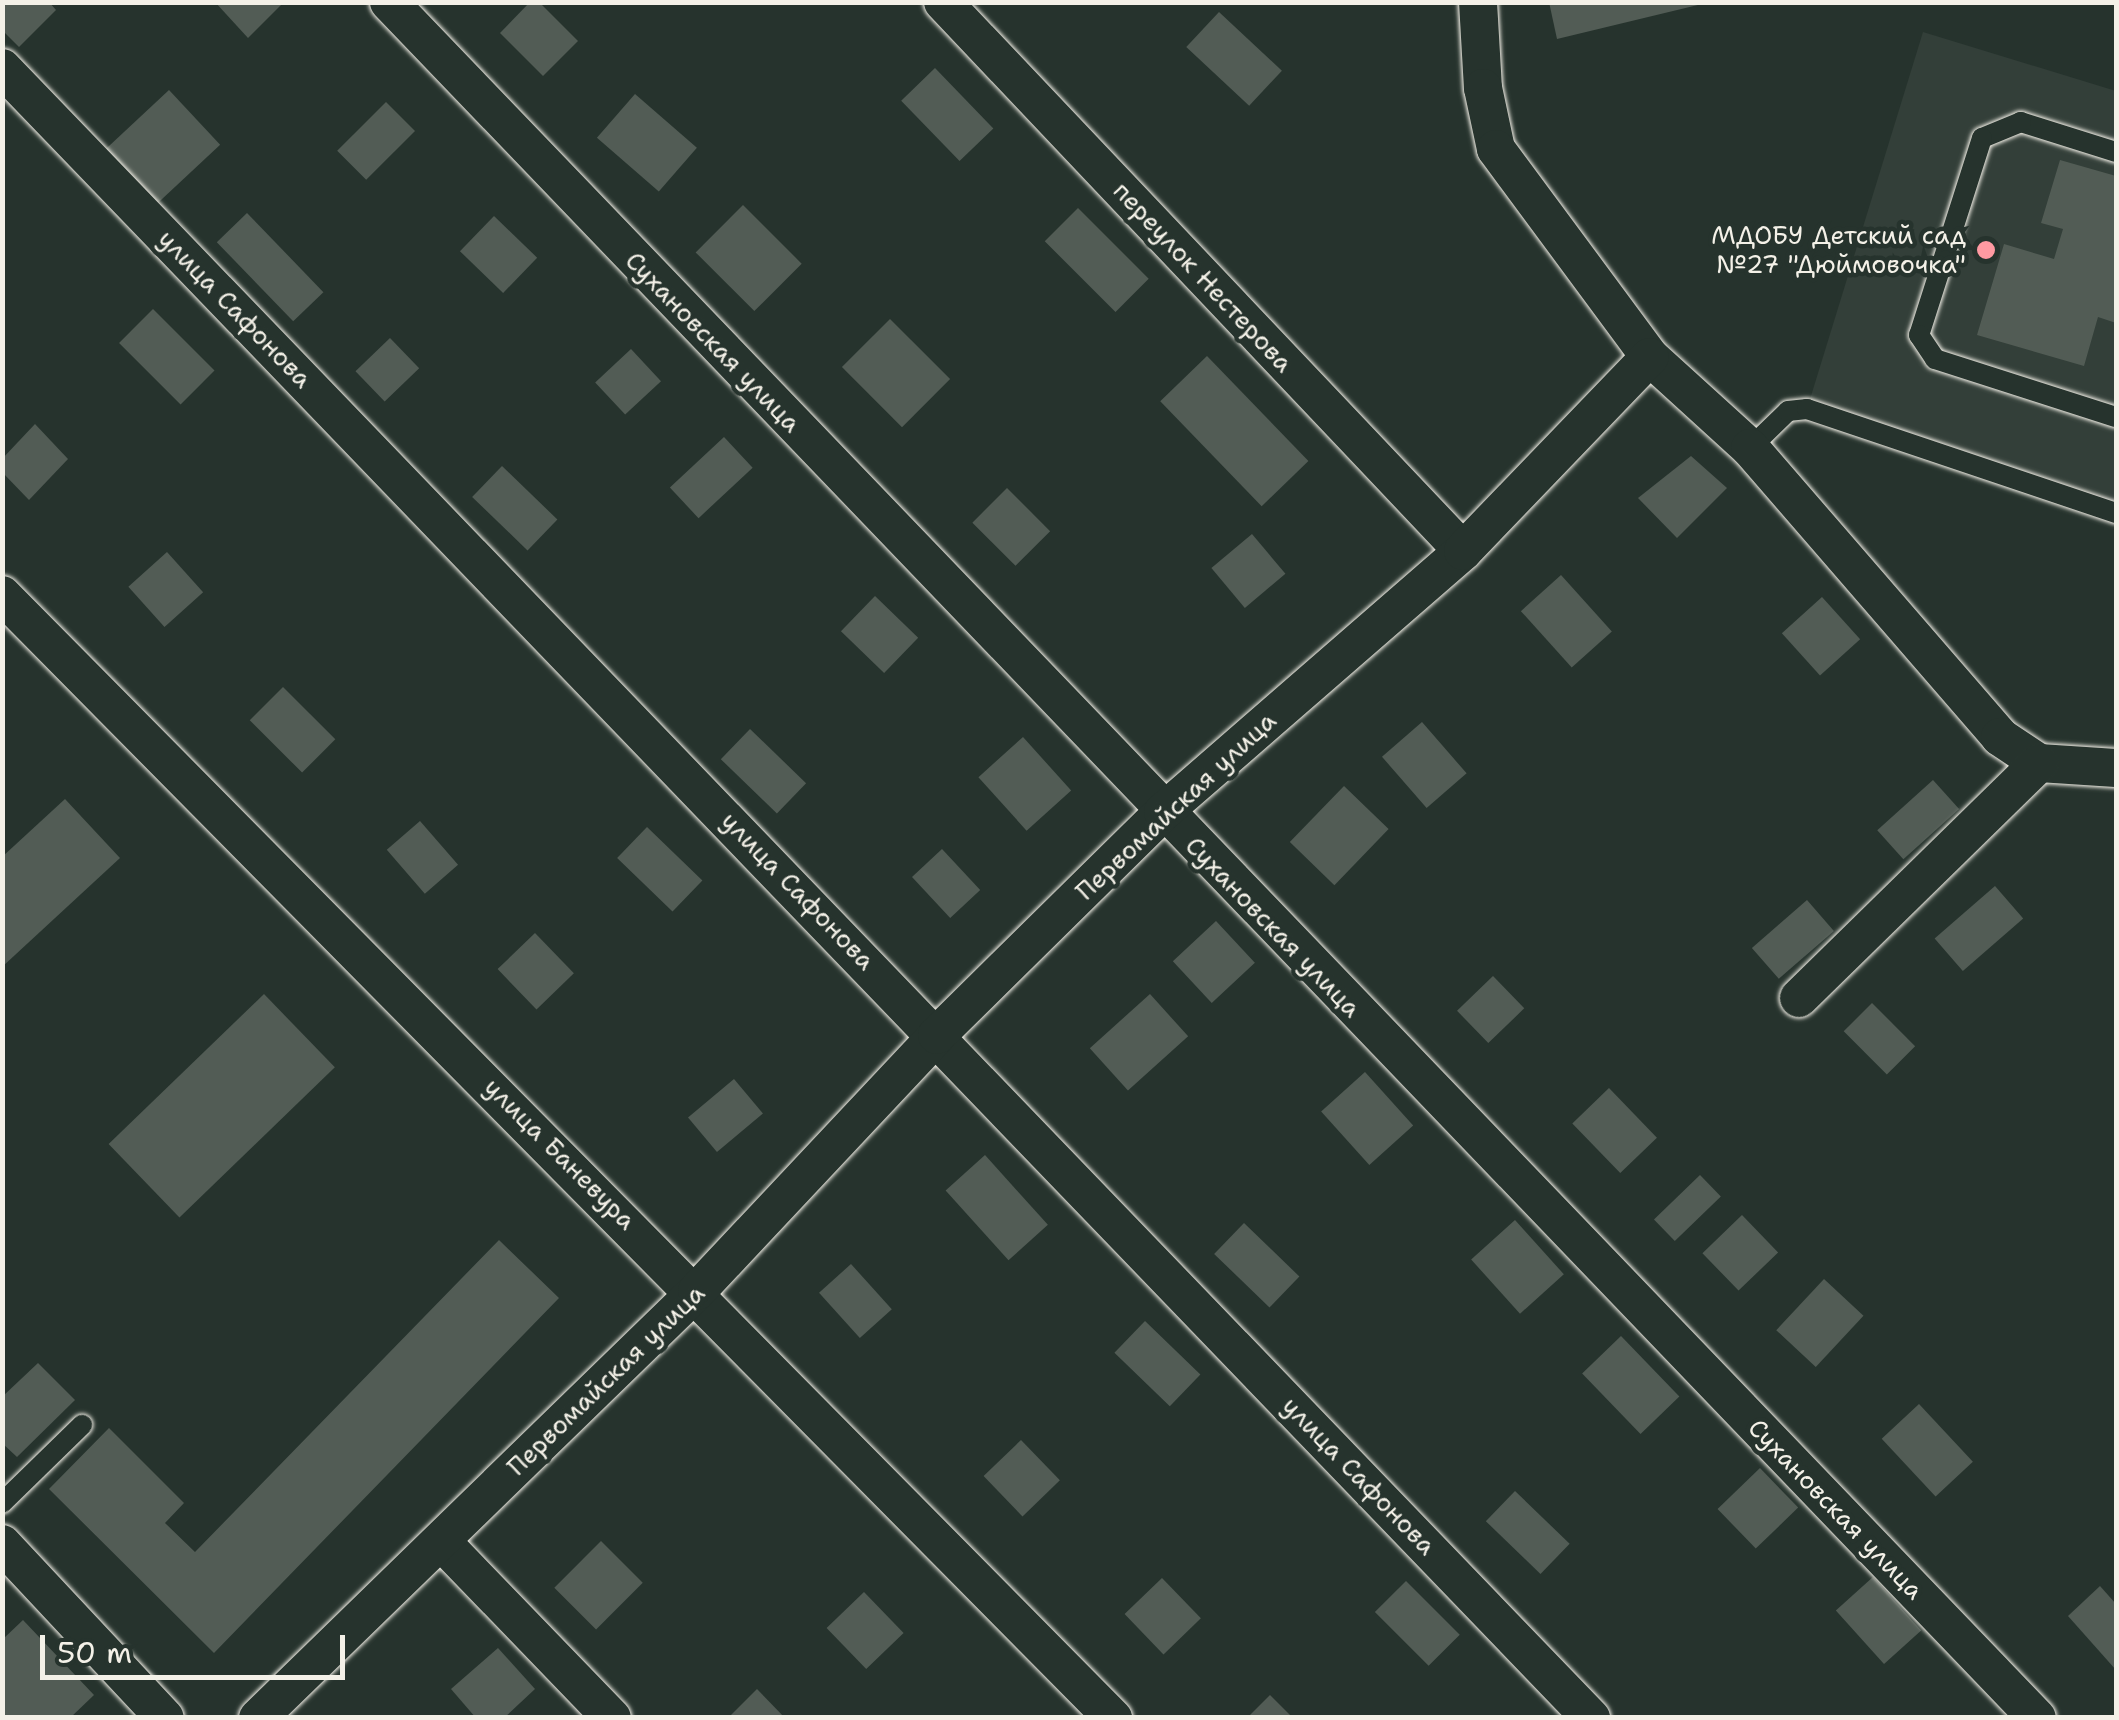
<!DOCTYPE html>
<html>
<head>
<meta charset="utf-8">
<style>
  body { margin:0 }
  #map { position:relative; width:2119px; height:1720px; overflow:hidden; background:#26332d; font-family:"Shantell Sans",sans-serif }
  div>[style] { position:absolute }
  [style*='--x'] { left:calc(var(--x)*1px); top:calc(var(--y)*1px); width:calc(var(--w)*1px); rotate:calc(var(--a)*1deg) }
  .built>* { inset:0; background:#333f39 }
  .building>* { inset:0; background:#525c55; transform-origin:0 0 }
  .roads { filter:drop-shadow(0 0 2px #f4f1e8) drop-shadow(0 0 2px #f4f1e8) }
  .lane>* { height:20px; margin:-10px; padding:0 10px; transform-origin:10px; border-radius:10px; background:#26332d }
  .street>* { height:38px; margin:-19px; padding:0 19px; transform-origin:19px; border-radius:19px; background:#26332d }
  .dots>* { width:28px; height:28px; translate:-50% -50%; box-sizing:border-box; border:5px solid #26332d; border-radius:50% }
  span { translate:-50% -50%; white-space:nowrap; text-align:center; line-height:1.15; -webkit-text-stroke:9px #26332d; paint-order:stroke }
  .poi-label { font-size:25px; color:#f4f1e8 }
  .right { translate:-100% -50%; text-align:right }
  .street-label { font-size:25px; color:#f4f1e8 }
  .frame { position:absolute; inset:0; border:5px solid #f4f1e8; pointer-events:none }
  .scale { position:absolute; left:40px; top:1635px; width:305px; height:45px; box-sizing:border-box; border:5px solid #f4f1e8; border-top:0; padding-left:12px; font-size:30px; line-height:35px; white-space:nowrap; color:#f4f1e8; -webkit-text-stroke:8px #26332d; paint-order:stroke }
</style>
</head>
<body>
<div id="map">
  <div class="built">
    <div style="clip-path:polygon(1923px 32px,2116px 91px,2116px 503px,1807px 409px)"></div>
  </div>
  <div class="building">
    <div style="clip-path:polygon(2px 2px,49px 2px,56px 10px,19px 47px,2px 30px)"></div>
    <div style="clip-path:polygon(215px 2px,284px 2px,248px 38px)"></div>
    <div style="clip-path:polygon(530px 2px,539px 2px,578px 41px,543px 76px,500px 33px)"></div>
    <div style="clip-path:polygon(1549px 2px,1702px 2px,1702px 4px,1557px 39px)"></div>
    <div style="left:1219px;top:12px;width:86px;height:48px;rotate:43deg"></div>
    <div style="left:935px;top:68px;width:84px;height:47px;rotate:46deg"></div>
    <div style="left:169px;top:90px;width:75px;height:97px;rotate:47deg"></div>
    <div style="left:635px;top:94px;width:82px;height:58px;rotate:41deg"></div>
    <div style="left:386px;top:102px;width:41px;height:69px;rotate:45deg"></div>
    <div style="clip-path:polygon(2060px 160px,2116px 176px,2116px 323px,2098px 317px,2084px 366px,1977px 335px,2004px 244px,2054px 259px,2063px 229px,2041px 223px)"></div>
    <div style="left:743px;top:205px;width:83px;height:67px;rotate:45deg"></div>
    <div style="left:1078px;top:208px;width:100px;height:47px;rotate:45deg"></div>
    <div style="left:247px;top:213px;width:110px;height:42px;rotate:46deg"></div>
    <div style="left:494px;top:216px;width:60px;height:49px;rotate:44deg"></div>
    <div style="left:153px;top:309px;width:87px;height:48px;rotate:45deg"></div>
    <div style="left:890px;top:319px;width:85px;height:68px;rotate:45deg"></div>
    <div style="left:390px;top:338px;width:42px;height:48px;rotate:46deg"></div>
    <div style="left:631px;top:349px;width:44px;height:49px;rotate:47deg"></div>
    <div style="left:1207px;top:356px;width:146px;height:65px;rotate:46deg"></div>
    <div style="clip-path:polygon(35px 424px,68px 459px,29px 500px,2px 472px,2px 459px)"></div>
    <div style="left:724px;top:437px;width:42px;height:74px;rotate:47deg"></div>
    <div style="clip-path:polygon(1691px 456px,1727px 488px,1677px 538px,1638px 498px)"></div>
    <div style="left:502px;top:466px;width:77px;height:43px;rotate:44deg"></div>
    <div style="left:1007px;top:488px;width:61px;height:49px;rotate:45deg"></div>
    <div style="left:1252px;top:534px;width:52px;height:53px;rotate:50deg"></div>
    <div style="left:167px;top:552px;width:54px;height:52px;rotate:48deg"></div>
    <div style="left:1561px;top:575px;width:76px;height:54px;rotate:48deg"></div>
    <div style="left:875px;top:596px;width:60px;height:49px;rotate:44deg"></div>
    <div style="left:1822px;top:597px;width:57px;height:54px;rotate:48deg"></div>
    <div style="left:283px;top:687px;width:74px;height:47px;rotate:45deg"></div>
    <div style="left:1422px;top:722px;width:68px;height:53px;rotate:49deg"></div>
    <div style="left:750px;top:729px;width:78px;height:42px;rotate:44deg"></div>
    <div style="left:1023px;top:737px;width:72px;height:60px;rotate:48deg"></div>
    <div style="left:1933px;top:780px;width:39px;height:75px;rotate:48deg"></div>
    <div style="left:1344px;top:786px;width:62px;height:78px;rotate:44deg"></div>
    <div style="clip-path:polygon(65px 799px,120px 858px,2px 967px,2px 857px)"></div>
    <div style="left:420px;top:821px;width:58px;height:44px;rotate:49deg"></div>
    <div style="left:647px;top:827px;width:77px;height:43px;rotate:44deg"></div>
    <div style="left:942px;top:849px;width:56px;height:41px;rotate:47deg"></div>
    <div style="left:1995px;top:886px;width:43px;height:80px;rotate:49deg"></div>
    <div style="left:1807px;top:900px;width:41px;height:73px;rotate:49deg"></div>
    <div style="left:1216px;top:921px;width:57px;height:59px;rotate:47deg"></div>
    <div style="left:535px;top:933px;width:56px;height:52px;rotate:46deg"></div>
    <div style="left:1493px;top:976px;width:45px;height:50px;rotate:46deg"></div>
    <div style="left:264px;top:994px;width:102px;height:216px;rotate:46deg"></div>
    <div style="left:1150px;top:994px;width:57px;height:81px;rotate:48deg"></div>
    <div style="left:1872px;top:1003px;width:61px;height:40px;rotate:45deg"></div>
    <div style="left:1365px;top:1072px;width:72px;height:59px;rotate:48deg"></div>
    <div style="left:734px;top:1079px;width:45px;height:60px;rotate:50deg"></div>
    <div style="left:1609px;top:1088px;width:69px;height:51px;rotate:46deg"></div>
    <div style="left:985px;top:1155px;width:94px;height:53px;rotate:48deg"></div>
    <div style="left:1700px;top:1175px;width:30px;height:64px;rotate:46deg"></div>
    <div style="left:1742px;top:1215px;width:52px;height:55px;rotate:46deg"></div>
    <div style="left:1515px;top:1220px;width:73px;height:59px;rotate:48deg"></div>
    <div style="left:1244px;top:1223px;width:77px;height:43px;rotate:44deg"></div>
    <div style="clip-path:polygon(499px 1240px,559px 1298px,214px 1653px,49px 1489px,109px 1428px,184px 1503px,165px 1523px,195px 1552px)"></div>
    <div style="left:851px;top:1264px;width:61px;height:43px;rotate:48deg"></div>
    <div style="left:1824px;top:1279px;width:54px;height:70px;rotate:43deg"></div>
    <div style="left:1145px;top:1321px;width:77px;height:44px;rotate:44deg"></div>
    <div style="left:1621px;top:1336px;width:84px;height:54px;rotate:46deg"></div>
    <div style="clip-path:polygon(38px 1363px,75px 1400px,17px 1457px,2px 1443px,2px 1397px)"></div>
    <div style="left:1919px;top:1404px;width:79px;height:51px;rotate:47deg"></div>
    <div style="left:1021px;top:1440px;width:56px;height:52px;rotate:46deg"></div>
    <div style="left:1760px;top:1468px;width:55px;height:59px;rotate:46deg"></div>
    <div style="left:1515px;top:1491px;width:76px;height:42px;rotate:44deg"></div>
    <div style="left:601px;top:1541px;width:59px;height:66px;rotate:45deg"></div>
    <div style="left:1873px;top:1577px;width:72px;height:50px;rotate:48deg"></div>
    <div style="left:1162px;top:1578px;width:56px;height:52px;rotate:46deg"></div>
    <div style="left:1406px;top:1581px;width:76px;height:44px;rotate:45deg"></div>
    <div style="clip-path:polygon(2100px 1586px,2116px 1604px,2116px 1670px,2068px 1616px)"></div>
    <div style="left:864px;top:1592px;width:57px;height:52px;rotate:46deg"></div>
    <div style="clip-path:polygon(23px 1620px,94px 1695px,70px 1718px,2px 1718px,2px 1640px)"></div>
    <div style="clip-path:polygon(498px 1648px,535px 1689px,504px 1718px,476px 1718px,451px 1689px)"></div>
    <div style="clip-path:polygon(757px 1689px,785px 1718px,728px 1718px)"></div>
    <div style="clip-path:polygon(1270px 1695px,1293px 1718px,1247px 1718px)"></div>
  </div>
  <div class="roads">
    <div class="lane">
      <div style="--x:2116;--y:152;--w:100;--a:-162.5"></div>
      <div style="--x:2021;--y:122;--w:42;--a:157.7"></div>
      <div style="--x:1982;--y:138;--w:207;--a:107.7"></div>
      <div style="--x:1919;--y:335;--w:29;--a:56"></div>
      <div style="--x:1935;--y:359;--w:190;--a:17.8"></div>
      <div style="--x:1750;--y:448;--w:53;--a:-44.2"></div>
      <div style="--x:1788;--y:411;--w:19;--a:-6"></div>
      <div style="--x:1807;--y:409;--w:326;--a:18.6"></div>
      <div style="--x:2;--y:1503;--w:112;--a:-44.3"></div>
    </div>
    <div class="street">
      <div style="--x:389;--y:2;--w:2379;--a:46.16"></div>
      <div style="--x:943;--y:2;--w:756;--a:46.55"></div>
      <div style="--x:1478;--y:2;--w:86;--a:86.7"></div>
      <div style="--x:1483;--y:88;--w:62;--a:78"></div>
      <div style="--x:1496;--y:149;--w:259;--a:53.5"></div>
      <div style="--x:1650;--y:357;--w:135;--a:42.3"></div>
      <div style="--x:1750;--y:448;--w:382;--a:49.1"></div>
      <div style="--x:2000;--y:737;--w:47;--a:33.7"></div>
      <div style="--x:2039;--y:763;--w:77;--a:3.7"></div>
      <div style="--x:2;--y:68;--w:2291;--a:46.08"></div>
      <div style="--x:2;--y:595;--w:1580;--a:45.31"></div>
      <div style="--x:1799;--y:998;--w:336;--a:-44.4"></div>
      <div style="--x:441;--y:1541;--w:246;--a:46"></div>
      <div style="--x:2;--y:1544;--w:238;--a:46.9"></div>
      <div style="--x:258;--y:1718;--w:612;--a:-44.21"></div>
      <div style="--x:697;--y:1291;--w:351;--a:-46.8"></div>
      <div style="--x:937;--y:1035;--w:317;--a:-44.6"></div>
      <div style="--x:1163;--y:812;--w:398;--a:-41"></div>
      <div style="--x:1463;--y:551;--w:269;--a:-46.1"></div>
    </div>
  </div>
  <div class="dots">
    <div style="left:1986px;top:250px;background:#ff9aa2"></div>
  </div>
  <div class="poi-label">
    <span class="right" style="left:1966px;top:250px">МДОБУ Детский сад<br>№27 "Дюймовочка"</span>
  </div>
  <div class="street-label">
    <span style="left:1203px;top:277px;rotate:47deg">переулок Нестерова</span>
    <span style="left:235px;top:309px;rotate:46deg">улица Сафонова</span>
    <span style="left:713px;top:342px;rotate:46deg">Сухановская улица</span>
    <span style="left:1176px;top:806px;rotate:-43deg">Первомайская улица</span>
    <span style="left:798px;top:891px;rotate:46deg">улица Сафонова</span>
    <span style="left:1273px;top:927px;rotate:46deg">Сухановская улица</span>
    <span style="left:560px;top:1154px;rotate:45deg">улица Баневура</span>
    <span style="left:606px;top:1380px;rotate:-44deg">Первомайская улица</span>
    <span style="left:1359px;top:1476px;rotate:46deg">улица Сафонова</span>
    <span style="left:1836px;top:1509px;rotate:46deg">Сухановская улица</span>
  </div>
  <div class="frame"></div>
  <div class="scale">50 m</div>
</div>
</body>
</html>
